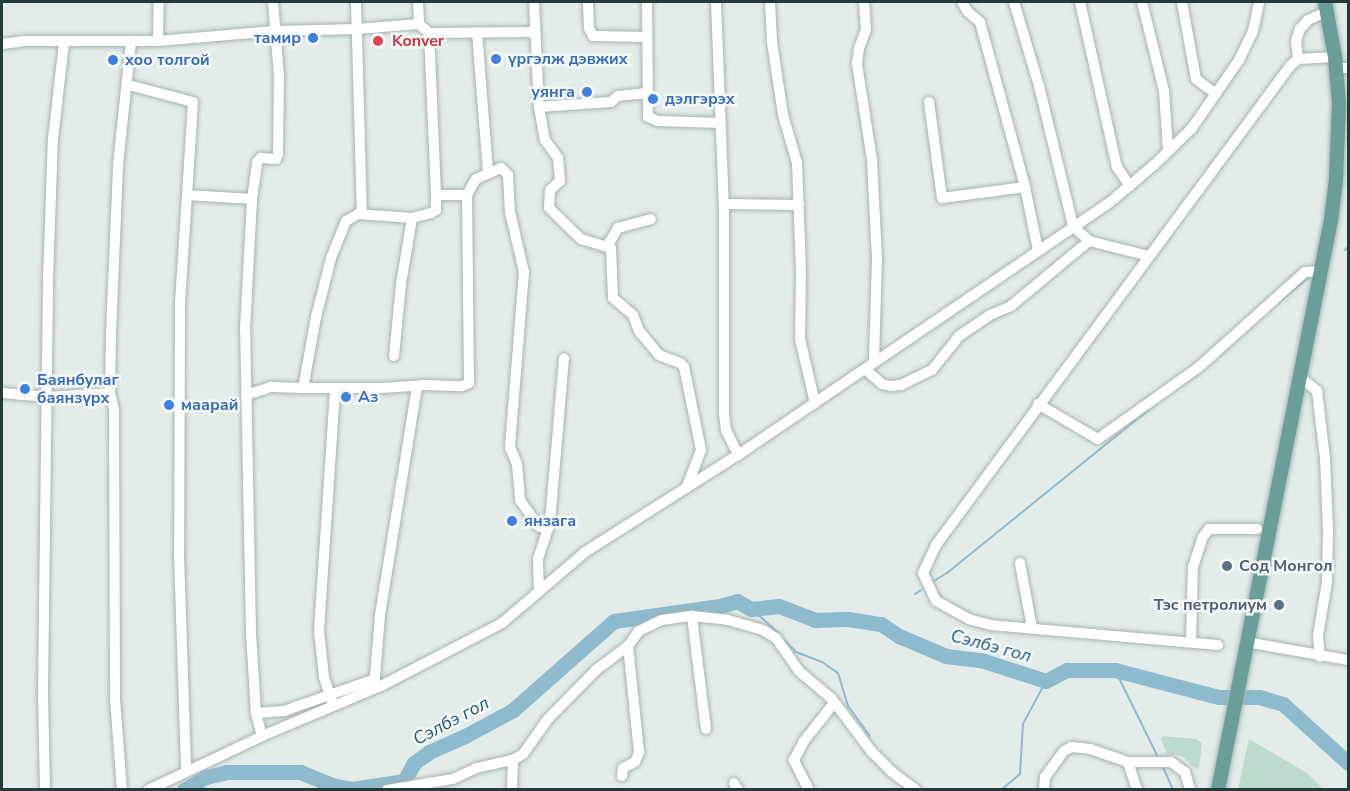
<!DOCTYPE html>
<html>
<head>
<meta charset="utf-8">
<style>
  body { margin:0 }
  #map { position:relative; width:1350px; height:791px; overflow:hidden; background:#e3ece9; font-family:"Nunito Sans",sans-serif }
  div>[style] { position:absolute }
  [style*='--x'] { left:calc(var(--x)*1px); top:calc(var(--y)*1px); width:calc(var(--w)*1px); rotate:calc(var(--a)*1deg) }
  .green>* { inset:0; background:#bddbca }
  .stream>* { height:2px; margin:-1px; padding:0 1px; transform-origin:1px; border-radius:1px; background:#8ebacd }
  .river>* { height:15px; margin:-7.5px; padding:0 7.5px; transform-origin:7.5px; border-radius:7.5px; background:#8ebacd }
  .roads { filter:drop-shadow(0 0 2px #a6b4b1) drop-shadow(0 0 2px #a6b4b1) }
  .minor>* { height:10px; margin:-5px; padding:0 5px; transform-origin:5px; border-radius:5px; background:#fff }
  .major>* { height:14px; margin:-7px; padding:0 7px; transform-origin:7px; border-radius:7px; background:#6a9e99 }
  .dots>* { width:16px; height:16px; translate:-50% -50%; box-sizing:border-box; border:3px solid #f3f8f7; border-radius:50% }
  span { translate:-50% -50%; white-space:nowrap; text-align:center; line-height:1.15; -webkit-text-stroke:5px #f3f8f7; paint-order:stroke }
  .shop-label { font-size:16px; color:#366cbe; font-weight:700 }
  .right { translate:-100% -50%; text-align:right }
  .left { translate:0 -50%; text-align:left }
  .health-label { font-size:16px; color:#be3a42; font-weight:700 }
  .service-label { font-size:16px; color:#4e5e75; font-weight:700 }
  .water-label { font-size:18px; color:#225974; font-style:italic }
  .frame { position:absolute; inset:0; border:3px solid #243c39; pointer-events:none }
</style>
</head>
<body>
<div id="map">
  <div class="green">
    <div style="clip-path:polygon(1163px 736px,1196px 739px,1202px 743px,1199px 769px,1193px 767px,1182px 756px,1167px 754px,1161px 739px)"></div>
    <div style="clip-path:polygon(1249px 739px,1307px 773px,1323px 789px,1238px 789px)"></div>
  </div>
  <div class="stream">
    <div style="--x:1345;--y:250;--w:4;--a:-45"></div>
    <div style="--x:1278;--y:303;--w:39;--a:-40"></div>
    <div style="--x:932;--y:582;--w:17;--a:-31"></div>
    <div style="--x:947;--y:573;--w:259;--a:-39"></div>
    <div style="--x:915;--y:594;--w:7;--a:-34"></div>
    <div style="--x:720;--y:606;--w:20;--a:3"></div>
    <div style="--x:740;--y:607;--w:11;--a:22"></div>
    <div style="--x:750;--y:611;--w:14;--a:30"></div>
    <div style="--x:762;--y:618;--w:23;--a:43"></div>
    <div style="--x:783;--y:639;--w:18;--a:45"></div>
    <div style="--x:796;--y:652;--w:28;--a:21"></div>
    <div style="--x:822;--y:662;--w:19;--a:35"></div>
    <div style="--x:838;--y:673;--w:34;--a:73"></div>
    <div style="--x:848;--y:706;--w:37;--a:54"></div>
    <div style="--x:1115;--y:670;--w:97;--a:63.7"></div>
    <div style="--x:1162;--y:765;--w:27;--a:66"></div>
    <div style="--x:1001;--y:790;--w:25;--a:-40"></div>
    <div style="--x:1020;--y:774;--w:50;--a:-86.6"></div>
    <div style="--x:1023;--y:724;--w:49;--a:-61.9"></div>
  </div>
  <div class="river">
    <div style="--x:184;--y:790;--w:26;--a:-31"></div>
    <div style="--x:206;--y:777;--w:22;--a:-13"></div>
    <div style="--x:227;--y:772;--w:73;--a:0"></div>
    <div style="--x:300;--y:772;--w:38;--a:22"></div>
    <div style="--x:335;--y:786;--w:17;--a:10"></div>
    <div style="--x:352;--y:789;--w:53;--a:-8.7"></div>
    <div style="--x:404;--y:781;--w:21;--a:-61"></div>
    <div style="--x:414;--y:763;--w:19;--a:-36"></div>
    <div style="--x:429;--y:752;--w:39;--a:-24"></div>
    <div style="--x:465;--y:736;--w:55;--a:-28.4"></div>
    <div style="--x:513;--y:710;--w:135;--a:-41.4"></div>
    <div style="--x:614;--y:621;--w:107;--a:-8.1"></div>
    <div style="--x:720;--y:606;--w:18;--a:-16"></div>
    <div style="--x:737;--y:601;--w:16;--a:30"></div>
    <div style="--x:751;--y:609;--w:28;--a:-6"></div>
    <div style="--x:779;--y:606;--w:39;--a:21"></div>
    <div style="--x:815;--y:620;--w:33;--a:-2"></div>
    <div style="--x:848;--y:619;--w:33;--a:9"></div>
    <div style="--x:881;--y:624;--w:22;--a:34"></div>
    <div style="--x:899;--y:636;--w:51;--a:23.1"></div>
    <div style="--x:946;--y:656;--w:35;--a:7"></div>
    <div style="--x:981;--y:660;--w:68;--a:17.9"></div>
    <div style="--x:1046;--y:681;--w:24;--a:-28"></div>
    <div style="--x:1067;--y:670;--w:48;--a:0"></div>
    <div style="--x:1115;--y:670;--w:107;--a:14.6"></div>
    <div style="--x:1219;--y:697;--w:40;--a:0"></div>
    <div style="--x:1259;--y:697;--w:25;--a:16"></div>
    <div style="--x:1283;--y:704;--w:88;--a:42.2"></div>
  </div>
  <div class="roads">
    <div class="minor">
      <div style="--x:356;--y:2;--w:212;--a:88.4"></div>
      <div style="--x:418;--y:2;--w:22;--a:87"></div>
      <div style="--x:419;--y:24;--w:13;--a:42"></div>
      <div style="--x:429;--y:33;--w:106;--a:-0.5"></div>
      <div style="--x:534;--y:2;--w:105;--a:87.3"></div>
      <div style="--x:539;--y:107;--w:72;--a:-4"></div>
      <div style="--x:611;--y:102;--w:9;--a:-41"></div>
      <div style="--x:618;--y:96;--w:29;--a:-6"></div>
      <div style="--x:588;--y:2;--w:26;--a:88"></div>
      <div style="--x:589;--y:28;--w:9;--a:63"></div>
      <div style="--x:593;--y:36;--w:54;--a:1.1"></div>
      <div style="--x:647;--y:2;--w:115;--a:89.5"></div>
      <div style="--x:648;--y:117;--w:11;--a:22"></div>
      <div style="--x:658;--y:121;--w:62;--a:1.8"></div>
      <div style="--x:716;--y:2;--w:208;--a:87.8"></div>
      <div style="--x:724;--y:210;--w:204;--a:90"></div>
      <div style="--x:724;--y:414;--w:16;--a:83"></div>
      <div style="--x:726;--y:430;--w:28;--a:64"></div>
      <div style="--x:770;--y:2;--w:40;--a:87.1"></div>
      <div style="--x:772;--y:42;--w:74;--a:81.4"></div>
      <div style="--x:783;--y:115;--w:50;--a:73.7"></div>
      <div style="--x:797;--y:163;--w:108;--a:87.9"></div>
      <div style="--x:801;--y:271;--w:68;--a:90.8"></div>
      <div style="--x:800;--y:339;--w:66;--a:76.8"></div>
      <div style="--x:864;--y:2;--w:28;--a:86"></div>
      <div style="--x:866;--y:30;--w:19;--a:111"></div>
      <div style="--x:859;--y:48;--w:16;--a:97"></div>
      <div style="--x:857;--y:64;--w:97;--a:81.1"></div>
      <div style="--x:872;--y:160;--w:98;--a:87.1"></div>
      <div style="--x:877;--y:258;--w:104;--a:91.7"></div>
      <div style="--x:962;--y:2;--w:12;--a:59"></div>
      <div style="--x:968;--y:12;--w:16;--a:40"></div>
      <div style="--x:980;--y:22;--w:171;--a:74.7"></div>
      <div style="--x:1025;--y:187;--w:64;--a:78.3"></div>
      <div style="--x:1014;--y:2;--w:88;--a:73.4"></div>
      <div style="--x:1039;--y:86;--w:144;--a:76.3"></div>
      <div style="--x:1073;--y:226;--w:22;--a:43"></div>
      <div style="--x:1089;--y:241;--w:62;--a:14"></div>
      <div style="--x:1080;--y:2;--w:169;--a:77.4"></div>
      <div style="--x:1117;--y:167;--w:23;--a:56"></div>
      <div style="--x:1142;--y:2;--w:92;--a:76.1"></div>
      <div style="--x:1164;--y:91;--w:59;--a:86.1"></div>
      <div style="--x:1182;--y:2;--w:78;--a:79.7"></div>
      <div style="--x:1196;--y:79;--w:25;--a:37"></div>
      <div style="--x:477;--y:32;--w:140;--a:85.5"></div>
      <div style="--x:429;--y:33;--w:162;--a:87.5"></div>
      <div style="--x:436;--y:195;--w:31;--a:0"></div>
      <div style="--x:158;--y:41;--w:39;--a:-89"></div>
      <div style="--x:2;--y:44;--w:22;--a:-8"></div>
      <div style="--x:24;--y:41;--w:134;--a:0"></div>
      <div style="--x:158;--y:41;--w:117;--a:-4.9"></div>
      <div style="--x:275;--y:31;--w:82;--a:-1.4"></div>
      <div style="--x:357;--y:29;--w:62;--a:-4.6"></div>
      <div style="--x:1298;--y:59;--w:18;--a:-96"></div>
      <div style="--x:1296;--y:41;--w:13;--a:-72"></div>
      <div style="--x:1300;--y:29;--w:12;--a:-48"></div>
      <div style="--x:1308;--y:20;--w:22;--a:-24"></div>
      <div style="--x:1337;--y:68;--w:11;--a:0"></div>
      <div style="--x:129;--y:85;--w:66;--a:14.9"></div>
      <div style="--x:193;--y:102;--w:202;--a:93.7"></div>
      <div style="--x:180;--y:304;--w:251;--a:90.2"></div>
      <div style="--x:179;--y:555;--w:216;--a:88.1"></div>
      <div style="--x:929;--y:102;--w:97;--a:82.3"></div>
      <div style="--x:942;--y:198;--w:84;--a:-7.5"></div>
      <div style="--x:539;--y:107;--w:34;--a:80"></div>
      <div style="--x:545;--y:140;--w:22;--a:54"></div>
      <div style="--x:558;--y:158;--w:23;--a:85"></div>
      <div style="--x:560;--y:181;--w:13;--a:138"></div>
      <div style="--x:550;--y:190;--w:18;--a:93"></div>
      <div style="--x:549;--y:208;--w:45;--a:44.1"></div>
      <div style="--x:581;--y:239;--w:31;--a:17"></div>
      <div style="--x:611;--y:248;--w:50;--a:87.7"></div>
      <div style="--x:613;--y:298;--w:26;--a:40"></div>
      <div style="--x:633;--y:315;--w:17;--a:69"></div>
      <div style="--x:639;--y:331;--w:31;--a:50"></div>
      <div style="--x:659;--y:355;--w:22;--a:21"></div>
      <div style="--x:680;--y:363;--w:6;--a:45"></div>
      <div style="--x:684;--y:367;--w:85;--a:78.4"></div>
      <div style="--x:701;--y:450;--w:40;--a:111"></div>
      <div style="--x:187;--y:195;--w:65;--a:3.5"></div>
      <div style="--x:724;--y:204;--w:75;--a:0.8"></div>
      <div style="--x:608;--y:245;--w:20;--a:-60"></div>
      <div style="--x:618;--y:228;--w:34;--a:-15"></div>
      <div style="--x:394;--y:356;--w:72;--a:-84.4"></div>
      <div style="--x:401;--y:284;--w:67;--a:-80.5"></div>
      <div style="--x:866;--y:370;--w:21;--a:41"></div>
      <div style="--x:882;--y:384;--w:9;--a:13"></div>
      <div style="--x:891;--y:386;--w:10;--a:-6"></div>
      <div style="--x:901;--y:385;--w:34;--a:-26"></div>
      <div style="--x:932;--y:370;--w:43;--a:-51.5"></div>
      <div style="--x:959;--y:336;--w:37;--a:-34"></div>
      <div style="--x:990;--y:315;--w:23;--a:-23"></div>
      <div style="--x:1011;--y:306;--w:102;--a:-39.8"></div>
      <div style="--x:1301;--y:378;--w:21;--a:39"></div>
      <div style="--x:1317;--y:391;--w:67;--a:83.2"></div>
      <div style="--x:1325;--y:458;--w:73;--a:87.6"></div>
      <div style="--x:1328;--y:531;--w:51;--a:91.1"></div>
      <div style="--x:1327;--y:582;--w:55;--a:99.5"></div>
      <div style="--x:1318;--y:636;--w:21;--a:85"></div>
      <div style="--x:303;--y:388;--w:80;--a:0"></div>
      <div style="--x:383;--y:388;--w:42;--a:-4.1"></div>
      <div style="--x:425;--y:385;--w:37;--a:2"></div>
      <div style="--x:462;--y:386;--w:8;--a:-23"></div>
      <div style="--x:469;--y:383;--w:188;--a:-90.6"></div>
      <div style="--x:467;--y:195;--w:18;--a:-61"></div>
      <div style="--x:476;--y:179;--w:27;--a:-24"></div>
      <div style="--x:501;--y:168;--w:10;--a:45"></div>
      <div style="--x:508;--y:175;--w:37;--a:87"></div>
      <div style="--x:510;--y:212;--w:62;--a:76.9"></div>
      <div style="--x:524;--y:272;--w:176;--a:94.6"></div>
      <div style="--x:510;--y:447;--w:18;--a:68"></div>
      <div style="--x:517;--y:464;--w:36;--a:85"></div>
      <div style="--x:520;--y:500;--w:32;--a:55"></div>
      <div style="--x:538;--y:526;--w:10;--a:17"></div>
      <div style="--x:2;--y:393;--w:45;--a:5.1"></div>
      <div style="--x:47;--y:397;--w:63;--a:-3.6"></div>
      <div style="--x:246;--y:395;--w:26;--a:-18"></div>
      <div style="--x:271;--y:387;--w:32;--a:2"></div>
      <div style="--x:303;--y:388;--w:72;--a:-79.6"></div>
      <div style="--x:316;--y:317;--w:61;--a:-75.7"></div>
      <div style="--x:331;--y:258;--w:40;--a:-68"></div>
      <div style="--x:346;--y:221;--w:14;--a:-30"></div>
      <div style="--x:358;--y:214;--w:54;--a:4.2"></div>
      <div style="--x:412;--y:218;--w:20;--a:-15"></div>
      <div style="--x:431;--y:213;--w:6;--a:-31"></div>
      <div style="--x:436;--y:210;--w:15;--a:-90"></div>
      <div style="--x:1038;--y:404;--w:69;--a:30.3"></div>
      <div style="--x:1098;--y:439;--w:124;--a:-35.5"></div>
      <div style="--x:1199;--y:367;--w:142;--a:-41.9"></div>
      <div style="--x:1305;--y:272;--w:18;--a:-3"></div>
      <div style="--x:1020;--y:563;--w:66;--a:79.5"></div>
      <div style="--x:539;--y:591;--w:32;--a:-92"></div>
      <div style="--x:538;--y:559;--w:32;--a:-72"></div>
      <div style="--x:548;--y:529;--w:19;--a:-81"></div>
      <div style="--x:551;--y:510;--w:152;--a:-85.1"></div>
      <div style="--x:1191;--y:641;--w:74;--a:-88.5"></div>
      <div style="--x:1193;--y:567;--w:32;--a:-72"></div>
      <div style="--x:1203;--y:537;--w:10;--a:-53"></div>
      <div style="--x:1209;--y:529;--w:48;--a:0"></div>
      <div style="--x:1246;--y:642;--w:104;--a:10"></div>
      <div style="--x:1218;--y:645;--w:228;--a:-175"></div>
      <div style="--x:991;--y:625;--w:23;--a:-165"></div>
      <div style="--x:969;--y:619;--w:38;--a:-151"></div>
      <div style="--x:936;--y:601;--w:31;--a:-115"></div>
      <div style="--x:923;--y:573;--w:31;--a:-65"></div>
      <div style="--x:936;--y:545;--w:596;--a:-53.53"></div>
      <div style="--x:1290;--y:66;--w:11;--a:-41"></div>
      <div style="--x:1298;--y:59;--w:37;--a:-3"></div>
      <div style="--x:374;--y:688;--w:73;--a:-85.3"></div>
      <div style="--x:380;--y:615;--w:232;--a:-80.8"></div>
      <div style="--x:333;--y:705;--w:29;--a:-108"></div>
      <div style="--x:324;--y:677;--w:46;--a:-96.2"></div>
      <div style="--x:319;--y:631;--w:243;--a:-86.2"></div>
      <div style="--x:256;--y:713;--w:28;--a:-4"></div>
      <div style="--x:284;--y:711;--w:96;--a:-19.4"></div>
      <div style="--x:706;--y:729;--w:114;--a:-97.1"></div>
      <div style="--x:692;--y:616;--w:36;--a:6"></div>
      <div style="--x:728;--y:620;--w:36;--a:16"></div>
      <div style="--x:763;--y:630;--w:15;--a:32"></div>
      <div style="--x:776;--y:638;--w:40;--a:55.1"></div>
      <div style="--x:799;--y:671;--w:43;--a:40.3"></div>
      <div style="--x:832;--y:699;--w:66;--a:53"></div>
      <div style="--x:872;--y:752;--w:28;--a:45"></div>
      <div style="--x:892;--y:772;--w:30;--a:37"></div>
      <div style="--x:262;--y:736;--w:131;--a:-22.9"></div>
      <div style="--x:383;--y:685;--w:134;--a:-27.5"></div>
      <div style="--x:502;--y:623;--w:109;--a:-40.5"></div>
      <div style="--x:585;--y:552;--w:181;--a:-32.4"></div>
      <div style="--x:738;--y:455;--w:448;--a:-34.2"></div>
      <div style="--x:1109;--y:203;--w:59;--a:-40.2"></div>
      <div style="--x:1154;--y:165;--w:53;--a:-44.2"></div>
      <div style="--x:1192;--y:128;--w:83;--a:-55.3"></div>
      <div style="--x:1239;--y:60;--w:32;--a:-64"></div>
      <div style="--x:1253;--y:31;--w:30;--a:-78"></div>
      <div style="--x:513;--y:760;--w:12;--a:-31"></div>
      <div style="--x:523;--y:754;--w:43;--a:-54.5"></div>
      <div style="--x:548;--y:719;--w:69;--a:-45.6"></div>
      <div style="--x:596;--y:670;--w:40;--a:-37"></div>
      <div style="--x:628;--y:646;--w:19;--a:-54"></div>
      <div style="--x:639;--y:631;--w:25;--a:-26"></div>
      <div style="--x:662;--y:620;--w:30;--a:-8"></div>
      <div style="--x:1128;--y:762;--w:43;--a:0"></div>
      <div style="--x:1171;--y:762;--w:17;--a:36"></div>
      <div style="--x:1185;--y:772;--w:19;--a:74"></div>
      <div style="--x:622;--y:776;--w:8;--a:-83"></div>
      <div style="--x:623;--y:768;--w:13;--a:-27"></div>
      <div style="--x:635;--y:762;--w:11;--a:-68"></div>
      <div style="--x:639;--y:752;--w:107;--a:-95.9"></div>
      <div style="--x:734;--y:783;--w:8;--a:60"></div>
      <div style="--x:45;--y:790;--w:98;--a:-91.2"></div>
      <div style="--x:43;--y:692;--w:413;--a:-89.3"></div>
      <div style="--x:48;--y:279;--w:140;--a:-88"></div>
      <div style="--x:53;--y:139;--w:98;--a:-83.5"></div>
      <div style="--x:122;--y:790;--w:92;--a:-94.4"></div>
      <div style="--x:115;--y:698;--w:289;--a:-90.2"></div>
      <div style="--x:114;--y:409;--w:16;--a:-104"></div>
      <div style="--x:110;--y:393;--w:59;--a:-89"></div>
      <div style="--x:111;--y:334;--w:169;--a:-87.6"></div>
      <div style="--x:118;--y:165;--w:125;--a:-84"></div>
      <div style="--x:148;--y:790;--w:126;--a:-25.3"></div>
      <div style="--x:262;--y:736;--w:24;--a:-105"></div>
      <div style="--x:256;--y:713;--w:79;--a:-93.6"></div>
      <div style="--x:251;--y:634;--w:305;--a:-91.1"></div>
      <div style="--x:245;--y:329;--w:130;--a:-86.9"></div>
      <div style="--x:252;--y:199;--w:37;--a:-82"></div>
      <div style="--x:257;--y:162;--w:6;--a:-45"></div>
      <div style="--x:261;--y:158;--w:15;--a:4"></div>
      <div style="--x:276;--y:159;--w:5;--a:-68"></div>
      <div style="--x:278;--y:154;--w:78;--a:-89.3"></div>
      <div style="--x:279;--y:76;--w:74;--a:-94.6"></div>
      <div style="--x:387;--y:790;--w:67;--a:-9.5"></div>
      <div style="--x:453;--y:779;--w:26;--a:-25"></div>
      <div style="--x:477;--y:768;--w:37;--a:-13"></div>
      <div style="--x:513;--y:760;--w:30;--a:92"></div>
      <div style="--x:809;--y:790;--w:34;--a:-117"></div>
      <div style="--x:794;--y:760;--w:21;--a:-62"></div>
      <div style="--x:804;--y:741;--w:48;--a:-51.7"></div>
      <div style="--x:1044;--y:790;--w:13;--a:-86"></div>
      <div style="--x:1045;--y:777;--w:32;--a:-54"></div>
      <div style="--x:1064;--y:751;--w:9;--a:-27"></div>
      <div style="--x:1072;--y:747;--w:18;--a:6"></div>
      <div style="--x:1090;--y:749;--w:40;--a:18.9"></div>
      <div style="--x:1128;--y:762;--w:29;--a:72"></div>
    </div>
    <div class="major">
      <div style="--x:1218;--y:790;--w:581;--a:-78.79"></div>
      <div style="--x:1331;--y:220;--w:41;--a:-83"></div>
      <div style="--x:1336;--y:179;--w:76;--a:-87.7"></div>
      <div style="--x:1339;--y:103;--w:46;--a:-95"></div>
      <div style="--x:1335;--y:57;--w:56;--a:-100.3"></div>
    </div>
  </div>
  <div class="dots">
    <div style="left:313px;top:38px;background:#3f7fe0"></div>
    <div style="left:378px;top:41px;background:#e0444e"></div>
    <div style="left:496px;top:59px;background:#3f7fe0"></div>
    <div style="left:113px;top:60px;background:#3f7fe0"></div>
    <div style="left:587px;top:92px;background:#3f7fe0"></div>
    <div style="left:653px;top:99px;background:#3f7fe0"></div>
    <div style="left:25px;top:389px;background:#3f7fe0"></div>
    <div style="left:346px;top:397px;background:#3f7fe0"></div>
    <div style="left:169px;top:405px;background:#3f7fe0"></div>
    <div style="left:512px;top:521px;background:#3f7fe0"></div>
    <div style="left:1227px;top:566px;background:#5c6f8a"></div>
    <div style="left:1279px;top:605px;background:#5c6f8a"></div>
  </div>
  <div class="shop-label">
    <span class="right" style="left:301px;top:38px">тамир</span>
    <span class="left" style="left:508px;top:59px">үргэлж дэвжих</span>
    <span class="left" style="left:125px;top:60px">хоо толгой</span>
    <span class="right" style="left:575px;top:92px">уянга</span>
    <span class="left" style="left:665px;top:99px">дэлгэрэх</span>
    <span class="left" style="left:37px;top:389px">Баянбулаг<br>баянзүрх</span>
    <span class="left" style="left:358px;top:397px">Аз</span>
    <span class="left" style="left:181px;top:405px">маарай</span>
    <span class="left" style="left:524px;top:521px">янзага</span>
  </div>
  <div class="health-label">
    <span class="left" style="left:392px;top:41px">Konver</span>
  </div>
  <div class="service-label">
    <span class="left" style="left:1239px;top:566px">Сод Монгол</span>
    <span class="right" style="left:1267px;top:605px">Тэс петролиум</span>
  </div>
  <div class="water-label">
    <span style="left:991px;top:646px;rotate:15deg">Сэлбэ гол</span>
    <span style="left:451px;top:721px;rotate:-28deg">Сэлбэ гол</span>
  </div>
  <div class="frame"></div>
</div>
</body>
</html>
